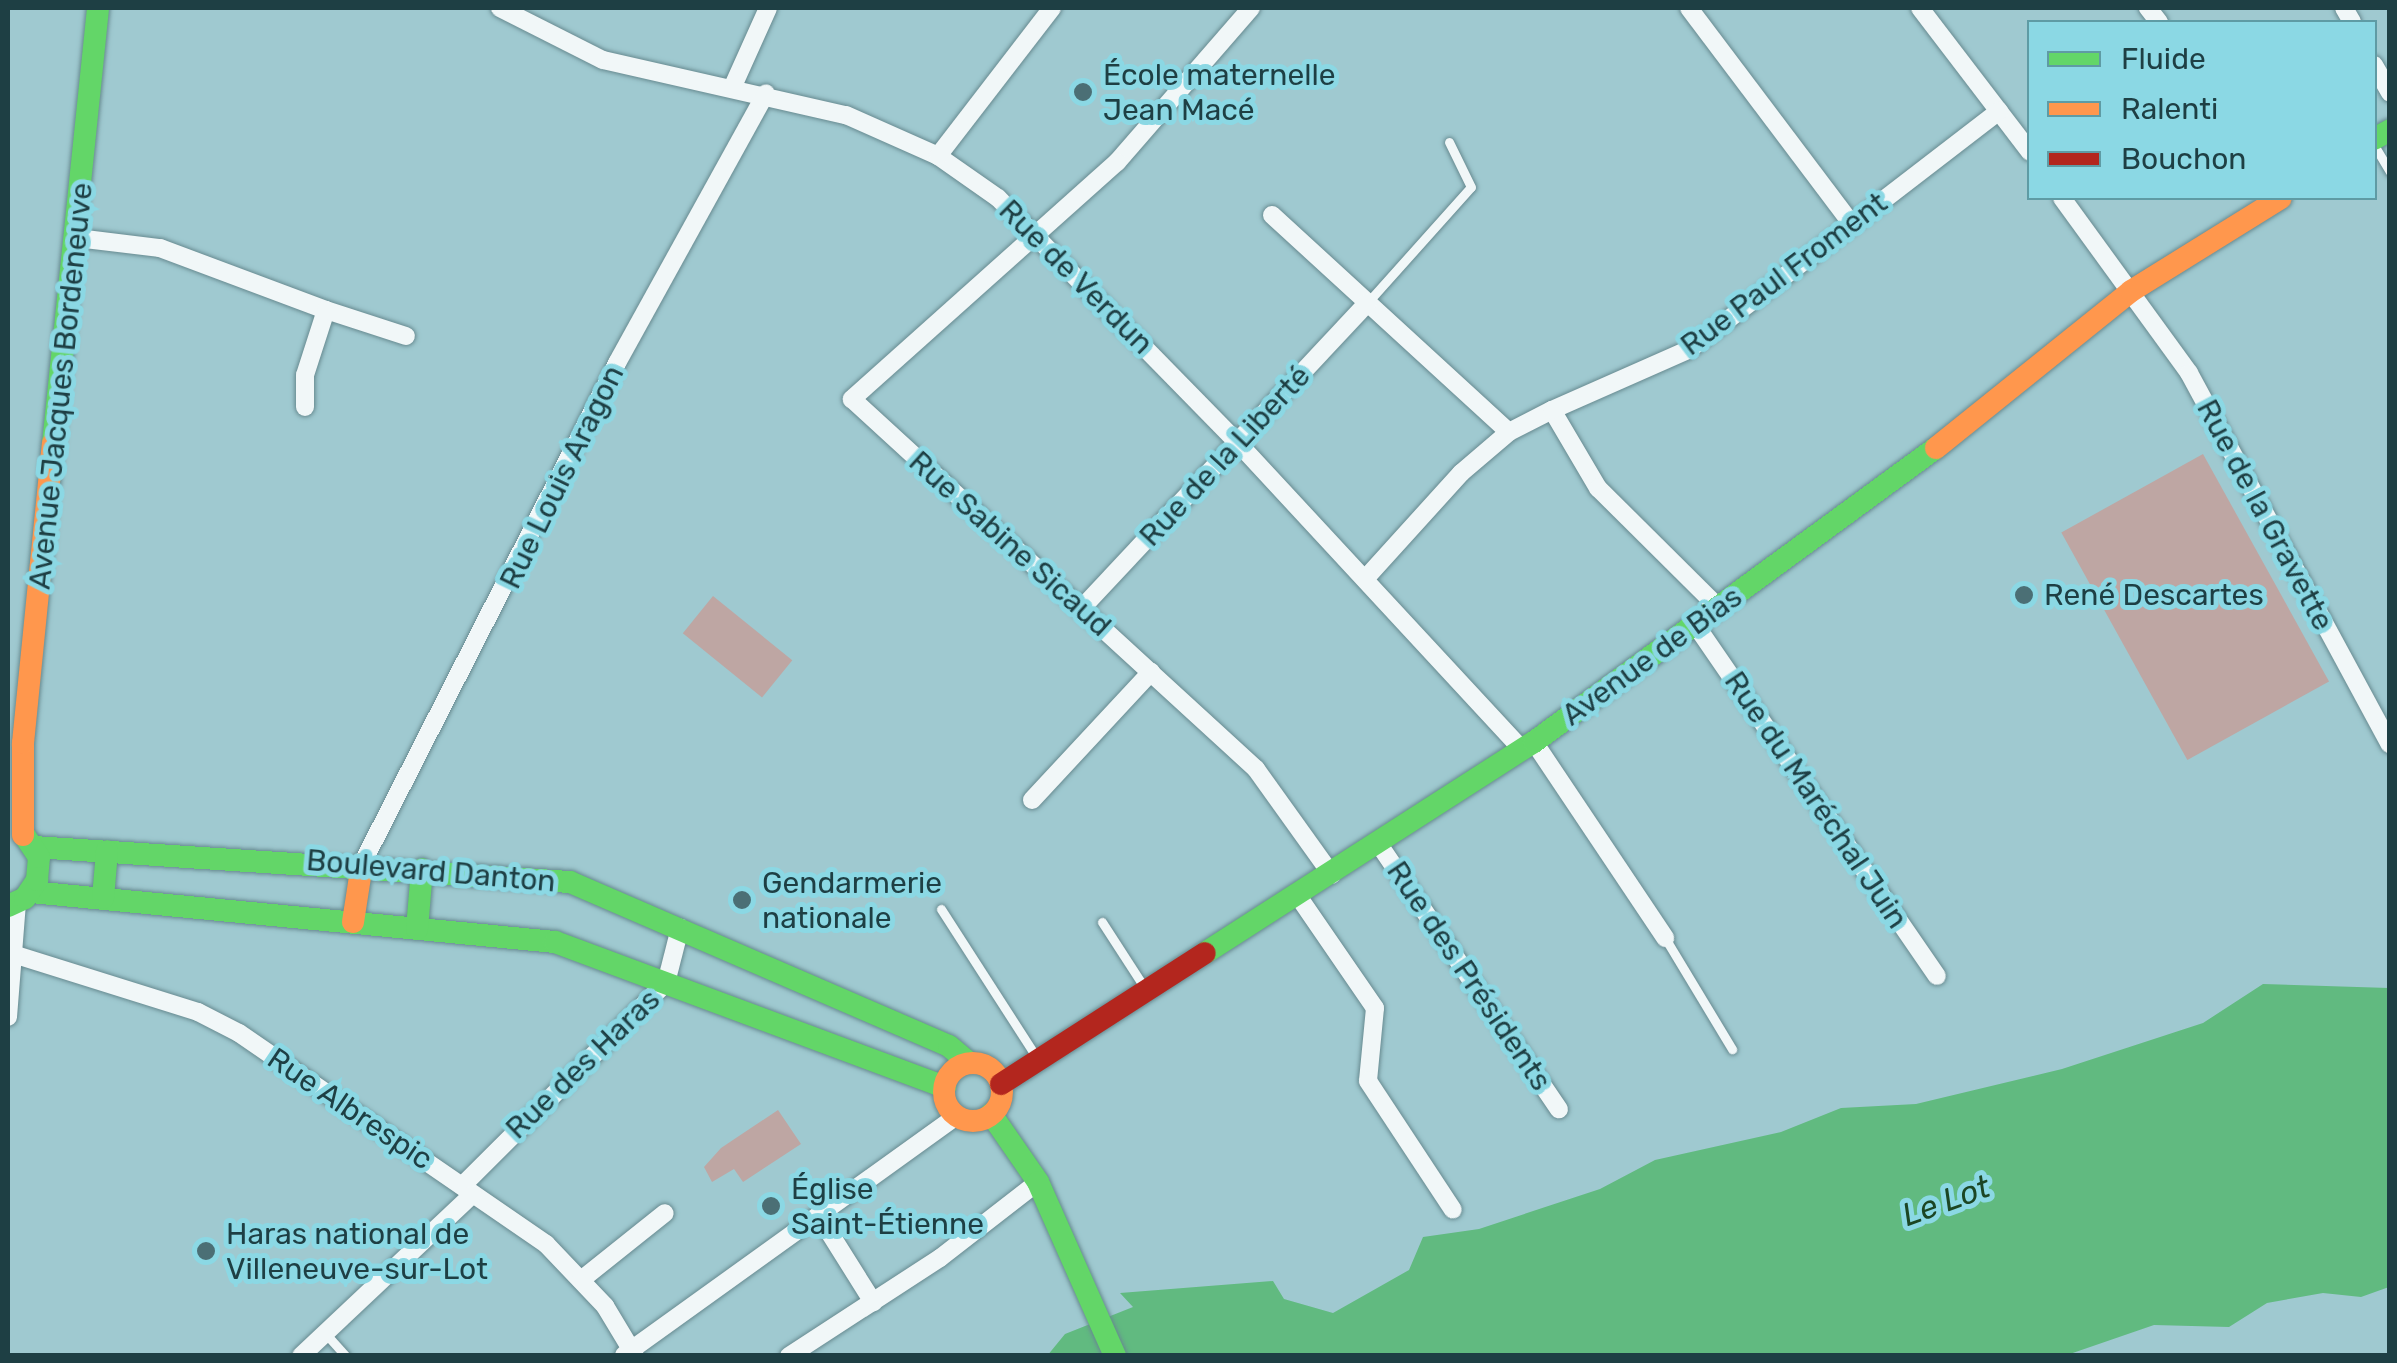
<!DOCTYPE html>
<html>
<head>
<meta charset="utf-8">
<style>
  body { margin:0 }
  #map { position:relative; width:2397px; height:1363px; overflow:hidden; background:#9fc9d0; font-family:Rubik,sans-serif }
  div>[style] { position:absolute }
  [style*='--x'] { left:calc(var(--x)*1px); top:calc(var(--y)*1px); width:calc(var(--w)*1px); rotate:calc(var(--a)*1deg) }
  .green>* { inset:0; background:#bea6a3; transform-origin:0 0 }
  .water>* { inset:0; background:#61ba80 }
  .roads { filter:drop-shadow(0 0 2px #678a90) drop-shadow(0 0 2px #678a90) }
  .lane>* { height:9px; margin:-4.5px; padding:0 4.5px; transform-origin:4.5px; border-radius:4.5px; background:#f1f7f8 }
  .street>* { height:18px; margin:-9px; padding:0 9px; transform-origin:9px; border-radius:9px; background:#f1f7f8 }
  .fast>* { height:22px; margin:-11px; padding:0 11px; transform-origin:11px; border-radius:11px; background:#63d668 }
  .slow>* { height:22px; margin:-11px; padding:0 11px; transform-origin:11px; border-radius:11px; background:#ff974d }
  .slow>.ring { margin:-11px; padding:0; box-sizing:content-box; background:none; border:22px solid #ff974d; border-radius:50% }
  .jam>* { height:22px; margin:-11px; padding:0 11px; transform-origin:11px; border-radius:11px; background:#b3261e }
  .dots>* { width:28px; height:28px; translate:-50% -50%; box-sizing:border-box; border:5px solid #8bd8e4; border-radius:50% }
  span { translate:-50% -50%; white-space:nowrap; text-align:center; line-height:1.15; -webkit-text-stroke:10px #8bd8e4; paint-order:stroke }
  .poi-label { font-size:30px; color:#1e3f44 }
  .left { translate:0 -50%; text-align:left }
  .street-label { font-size:30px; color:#1e3f44 }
  .water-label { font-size:32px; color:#1c4624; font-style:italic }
  .frame { position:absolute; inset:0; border:10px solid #1e3f44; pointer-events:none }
  .legend { position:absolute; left:2027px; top:20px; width:350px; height:180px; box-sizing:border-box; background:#8bd8e4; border:2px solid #5f9ba4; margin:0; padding:12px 18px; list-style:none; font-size:30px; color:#1e3f44 }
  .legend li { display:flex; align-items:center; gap:20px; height:50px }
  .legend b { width:50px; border:2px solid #5f9ba4 }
</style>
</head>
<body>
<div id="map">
  <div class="green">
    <div style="left:2203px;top:454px;width:260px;height:162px;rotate:61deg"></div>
    <div style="left:713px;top:596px;width:102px;height:48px;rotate:39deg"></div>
    <div style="clip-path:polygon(778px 1110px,801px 1144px,743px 1182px,734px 1169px,712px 1182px,704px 1167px,721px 1148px)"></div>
  </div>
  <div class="water">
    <div style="clip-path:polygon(2263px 984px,2389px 988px,2389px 1287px,2361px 1297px,2323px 1293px,2267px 1303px,2229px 1327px,2154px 1325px,2064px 1356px,1047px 1356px,1065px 1334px,1133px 1307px,1120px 1293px,1273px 1281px,1284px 1299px,1333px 1313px,1409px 1270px,1423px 1237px,1479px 1229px,1600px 1189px,1655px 1160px,1781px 1132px,1841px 1108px,1916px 1104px,2062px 1069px,2203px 1023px)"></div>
  </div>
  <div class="roads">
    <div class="lane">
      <div style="--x:2374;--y:145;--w:31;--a:59"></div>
      <div style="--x:1368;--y:302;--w:154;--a:-48.2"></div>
      <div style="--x:1471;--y:187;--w:50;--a:-116.1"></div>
      <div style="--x:941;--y:909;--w:177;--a:57.2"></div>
      <div style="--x:1102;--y:922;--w:77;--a:57.1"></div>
      <div style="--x:1665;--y:938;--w:130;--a:58.9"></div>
      <div style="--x:326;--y:1334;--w:30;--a:48"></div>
    </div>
    <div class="street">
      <div style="--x:500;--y:8;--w:115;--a:26.8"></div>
      <div style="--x:603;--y:60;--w:249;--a:12.8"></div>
      <div style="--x:846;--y:115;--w:101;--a:24"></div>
      <div style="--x:938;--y:156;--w:73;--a:35"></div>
      <div style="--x:998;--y:198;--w:344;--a:45.6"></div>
      <div style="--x:1239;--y:444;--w:417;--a:47.2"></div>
      <div style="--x:1251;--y:8;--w:204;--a:131"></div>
      <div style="--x:1117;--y:162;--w:356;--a:138.2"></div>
      <div style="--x:852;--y:399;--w:548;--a:42.48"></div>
      <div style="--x:1256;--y:769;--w:130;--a:54.4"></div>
      <div style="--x:1689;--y:8;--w:271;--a:53"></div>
      <div style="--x:1920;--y:8;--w:181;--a:52.6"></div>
      <div style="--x:2148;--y:8;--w:18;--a:52"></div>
      <div style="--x:2344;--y:8;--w:16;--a:60"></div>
      <div style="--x:2374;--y:65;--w:32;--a:60"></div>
      <div style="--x:733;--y:86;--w:85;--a:-65.8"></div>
      <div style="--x:938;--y:156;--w:187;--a:-52.4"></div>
      <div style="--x:2062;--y:198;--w:216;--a:54"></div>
      <div style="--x:2189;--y:373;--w:422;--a:61.6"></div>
      <div style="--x:1272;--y:215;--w:321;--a:42.5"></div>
      <div style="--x:1509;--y:432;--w:48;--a:-27.1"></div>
      <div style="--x:1552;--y:410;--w:91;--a:59.5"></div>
      <div style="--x:1598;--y:488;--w:169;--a:44.8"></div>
      <div style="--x:77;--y:238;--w:84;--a:6.9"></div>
      <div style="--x:160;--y:248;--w:177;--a:20.5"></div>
      <div style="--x:326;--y:310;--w:68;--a:107.9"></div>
      <div style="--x:305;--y:375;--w:32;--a:90"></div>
      <div style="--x:326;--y:310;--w:84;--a:18"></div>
      <div style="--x:1552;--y:410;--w:151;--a:-23.8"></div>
      <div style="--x:1690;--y:349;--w:390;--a:-37.6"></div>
      <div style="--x:1365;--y:579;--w:143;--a:-47.8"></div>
      <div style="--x:1461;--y:473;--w:63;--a:-40.5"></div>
      <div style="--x:1081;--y:609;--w:420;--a:-46.9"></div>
      <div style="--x:1695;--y:624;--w:427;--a:55.5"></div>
      <div style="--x:1534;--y:742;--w:236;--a:56.2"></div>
      <div style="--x:1032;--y:800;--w:175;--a:-47.1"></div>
      <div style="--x:1378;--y:843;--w:322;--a:55.8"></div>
      <div style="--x:362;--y:864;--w:562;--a:-63.02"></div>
      <div style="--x:617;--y:363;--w:308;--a:-61.1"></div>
      <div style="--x:1298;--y:896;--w:136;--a:55.5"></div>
      <div style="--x:1375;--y:1008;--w:73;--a:95.5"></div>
      <div style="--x:1368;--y:1081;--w:154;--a:56.6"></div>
      <div style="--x:13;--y:954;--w:194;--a:17.4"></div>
      <div style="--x:198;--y:1012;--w:46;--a:27.1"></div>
      <div style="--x:239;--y:1033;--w:373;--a:34.5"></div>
      <div style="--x:546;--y:1244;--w:86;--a:46.4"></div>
      <div style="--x:605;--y:1306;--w:58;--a:59"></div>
      <div style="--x:8;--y:1017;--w:114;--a:-85.5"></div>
      <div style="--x:462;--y:1186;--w:288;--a:-44.9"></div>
      <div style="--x:666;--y:983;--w:57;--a:-75.7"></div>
      <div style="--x:819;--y:1216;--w:102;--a:57.9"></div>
      <div style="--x:581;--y:1280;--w:107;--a:-38.6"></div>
      <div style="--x:624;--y:1355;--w:410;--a:-35.7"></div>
      <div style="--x:301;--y:1356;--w:236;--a:-43.3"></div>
      <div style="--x:789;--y:1356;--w:180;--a:-33"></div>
      <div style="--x:940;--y:1258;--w:124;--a:-37.8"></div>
    </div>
    <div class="fast">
      <div style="--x:2374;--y:139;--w:18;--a:-29"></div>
      <div style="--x:53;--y:444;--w:438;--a:-84.1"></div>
      <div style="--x:34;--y:847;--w:537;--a:3.74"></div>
      <div style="--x:570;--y:882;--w:413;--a:23.4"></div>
      <div style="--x:949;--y:1046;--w:26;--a:40"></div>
      <div style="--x:31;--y:892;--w:526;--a:5.45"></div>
      <div style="--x:555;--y:942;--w:416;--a:20.4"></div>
      <div style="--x:103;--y:898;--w:47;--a:-85.1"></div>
      <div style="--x:8;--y:906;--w:19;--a:-25"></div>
      <div style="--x:25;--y:898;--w:22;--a:-56"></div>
      <div style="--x:37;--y:880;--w:23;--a:-85"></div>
      <div style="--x:39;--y:857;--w:25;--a:-124"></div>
      <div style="--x:417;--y:929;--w:60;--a:-85.2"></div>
      <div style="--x:1205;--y:953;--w:391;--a:-32.7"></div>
      <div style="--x:1534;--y:742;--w:498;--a:-36.2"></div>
      <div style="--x:991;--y:1114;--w:83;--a:55.3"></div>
      <div style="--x:1038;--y:1182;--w:190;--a:66.1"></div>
    </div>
    <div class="slow">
      <div style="--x:1936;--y:448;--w:250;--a:-38.8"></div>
      <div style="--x:2131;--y:291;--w:176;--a:-31.8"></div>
      <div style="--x:23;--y:835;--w:92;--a:-90"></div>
      <div style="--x:23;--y:743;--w:301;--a:-84.3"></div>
      <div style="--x:353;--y:922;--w:59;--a:-81.2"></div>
      <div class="ring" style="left:944px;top:1063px;width:36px;height:36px"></div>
    </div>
    <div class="jam">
      <div style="--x:1001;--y:1084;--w:242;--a:-32.7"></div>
    </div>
  </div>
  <div class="dots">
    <div style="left:1083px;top:92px;background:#4b6f75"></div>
    <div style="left:2024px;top:595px;background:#4b6f75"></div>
    <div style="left:742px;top:900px;background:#4b6f75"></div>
    <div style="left:771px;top:1206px;background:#4b6f75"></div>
    <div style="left:206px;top:1251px;background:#4b6f75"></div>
  </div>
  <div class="poi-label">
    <span class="left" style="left:1103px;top:92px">École maternelle<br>Jean Macé</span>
    <span class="left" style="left:2044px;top:595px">René Descartes</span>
    <span class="left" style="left:762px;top:900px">Gendarmerie<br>nationale</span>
    <span class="left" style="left:791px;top:1206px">Église<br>Saint-Étienne</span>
    <span class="left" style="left:226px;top:1251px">Haras national de<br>Villeneuve-sur-Lot</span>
  </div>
  <div class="street-label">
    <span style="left:1784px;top:274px;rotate:-37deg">Rue Paul Froment</span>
    <span style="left:1076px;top:277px;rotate:45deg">Rue de Verdun</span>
    <span style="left:61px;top:386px;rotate:-84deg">Avenue Jacques Bordeneuve</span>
    <span style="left:1225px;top:456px;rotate:-47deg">Rue de la Liberté</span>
    <span style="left:562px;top:477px;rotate:-64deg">Rue Louis Aragon</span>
    <span style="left:2265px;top:515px;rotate:62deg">Rue de la Gravette</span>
    <span style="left:1010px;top:544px;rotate:42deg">Rue Sabine Sicaud</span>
    <span style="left:1652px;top:656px;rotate:-36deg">Avenue de Bias</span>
    <span style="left:1816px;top:800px;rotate:56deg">Rue du Maréchal Juin</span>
    <span style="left:431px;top:871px;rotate:5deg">Boulevard Danton</span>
    <span style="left:1469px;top:976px;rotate:56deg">Rue des Présidents</span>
    <span style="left:583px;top:1064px;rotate:-44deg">Rue des Haras</span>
    <span style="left:350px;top:1109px;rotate:34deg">Rue Albrespic</span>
  </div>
  <div class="water-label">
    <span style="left:1946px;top:1201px;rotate:-20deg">Le Lot</span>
  </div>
  <div class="frame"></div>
  <ul class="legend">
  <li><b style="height:12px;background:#63d668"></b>Fluide</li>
  <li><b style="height:12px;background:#ff974d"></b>Ralenti</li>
  <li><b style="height:12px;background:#b3261e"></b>Bouchon</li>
  </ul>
</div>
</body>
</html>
